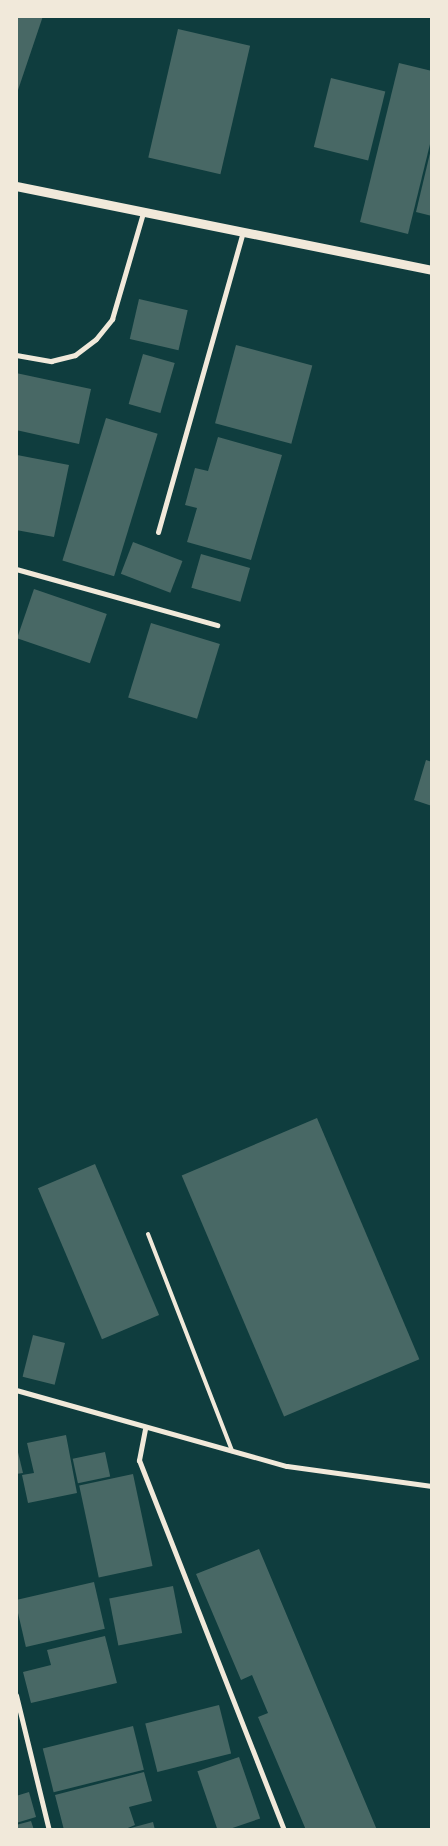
<!DOCTYPE html>
<html>
<head>
<meta charset="utf-8">
<style>
  body { margin:0 }
  #map { position:relative; width:448px; height:1846px; overflow:hidden; background:#0f3d3e; font-family:Montserrat,sans-serif }
  div>[style] { position:absolute }
  [style*='--x'] { left:calc(var(--x)*1px); top:calc(var(--y)*1px); width:calc(var(--w)*1px); rotate:calc(var(--a)*1deg) }
  .building>* { inset:0; background:#486865; transform-origin:0 0 }
  .service>* { height:4px; margin:-2px; padding:0 2px; transform-origin:2px; border-radius:2px; background:#f1e9da }
  .minor>* { height:5px; margin:-2.5px; padding:0 2.5px; transform-origin:2.5px; border-radius:2.5px; background:#f1e9da }
  .tertiary>* { height:9px; margin:-4.5px; padding:0 4.5px; transform-origin:4.5px; border-radius:4.5px; background:#f1e9da }
  span { translate:-50% -50%; white-space:nowrap; text-align:center; line-height:1.15; -webkit-text-stroke:4px #f1e9da; paint-order:stroke }
  .frame { position:absolute; inset:0; border:18px solid #f1e9da; pointer-events:none }
</style>
</head>
<body>
<div id="map">
  <div class="building">
    <div style="clip-path:polygon(16px 16px,43px 16px,17px 93px,16px 93px)"></div>
    <div style="left:178px;top:29px;width:74px;height:132px;rotate:13deg"></div>
    <div style="clip-path:polygon(399px 63px,432px 71px,432px 136px,408px 234px,360px 222px)"></div>
    <div style="left:331px;top:78px;width:56px;height:71px;rotate:14deg"></div>
    <div style="clip-path:polygon(431px 149px,432px 149px,432px 216px,416px 212px)"></div>
    <div style="left:139px;top:299px;width:50px;height:41px;rotate:13deg"></div>
    <div style="left:236px;top:345px;width:79px;height:81px;rotate:15deg"></div>
    <div style="left:143px;top:354px;width:33px;height:52px;rotate:16deg"></div>
    <div style="clip-path:polygon(16px 373px,91px 389px,79px 444px,16px 430px)"></div>
    <div style="left:106px;top:418px;width:54px;height:149px;rotate:17deg"></div>
    <div style="clip-path:polygon(218px 437px,282px 455px,251px 560px,187px 542px,197px 508px,185px 505px,195px 468px,208px 471px)"></div>
    <div style="clip-path:polygon(17px 455px,69px 465px,54px 537px,16px 530px)"></div>
    <div style="left:133px;top:542px;width:53px;height:34px;rotate:21deg"></div>
    <div style="left:201px;top:554px;width:51px;height:35px;rotate:16deg"></div>
    <div style="left:34px;top:589px;width:77px;height:52px;rotate:19deg"></div>
    <div style="left:151px;top:623px;width:72px;height:78px;rotate:17deg"></div>
    <div style="clip-path:polygon(426px 760px,432px 762px,432px 806px,414px 800px)"></div>
    <div style="left:317px;top:1118px;width:262px;height:147px;rotate:67deg"></div>
    <div style="left:95px;top:1164px;width:164px;height:62px;rotate:67deg"></div>
    <div style="left:33px;top:1335px;width:33px;height:43px;rotate:14deg"></div>
    <div style="clip-path:polygon(66px 1435px,77px 1493px,28px 1503px,22px 1475px,34px 1473px,27px 1443px)"></div>
    <div style="clip-path:polygon(16px 1444px,23px 1473px,16px 1474px)"></div>
    <div style="left:105px;top:1452px;width:25px;height:33px;rotate:78deg"></div>
    <div style="left:133px;top:1474px;width:94px;height:55px;rotate:78deg"></div>
    <div style="clip-path:polygon(259px 1549px,319px 1692px,377px 1830px,306px 1830px,258px 1717px,268px 1713px,252px 1675px,241px 1680px,196px 1574px)"></div>
    <div style="left:94px;top:1582px;width:48px;height:81px;rotate:77deg"></div>
    <div style="left:173px;top:1586px;width:48px;height:65px;rotate:79deg"></div>
    <div style="clip-path:polygon(105px 1636px,117px 1683px,31px 1703px,23px 1672px,51px 1665px,47px 1650px)"></div>
    <div style="left:219px;top:1705px;width:50px;height:76px;rotate:76deg"></div>
    <div style="left:133px;top:1726px;width:45px;height:93px;rotate:76deg"></div>
    <div style="left:239px;top:1757px;width:65px;height:44px;rotate:71deg"></div>
    <div style="clip-path:polygon(144px 1772px,152px 1801px,129px 1807px,135px 1825px,123px 1830px,64px 1830px,55px 1795px)"></div>
    <div style="clip-path:polygon(29px 1792px,36px 1817px,16px 1823px,16px 1796px)"></div>
    <div style="clip-path:polygon(31px 1821px,34px 1830px,16px 1830px,16px 1825px)"></div>
    <div style="clip-path:polygon(153px 1822px,155px 1830px,127px 1830px,127px 1829px)"></div>
  </div>
  <div class="service">
    <div style="--x:148;--y:1234;--w:233;--a:68.8"></div>
  </div>
  <div class="minor">
    <div style="--x:16;--y:355;--w:36;--a:10"></div>
    <div style="--x:51;--y:361;--w:25;--a:-14"></div>
    <div style="--x:75;--y:355;--w:26;--a:-37"></div>
    <div style="--x:96;--y:339;--w:26;--a:-51"></div>
    <div style="--x:112;--y:319;--w:110;--a:-73.7"></div>
    <div style="--x:158;--y:532;--w:312;--a:-74.2"></div>
    <div style="--x:16;--y:569;--w:209;--a:15.6"></div>
    <div style="--x:16;--y:1390;--w:281;--a:15.7"></div>
    <div style="--x:287;--y:1466;--w:146;--a:7.9"></div>
    <div style="--x:145;--y:1429;--w:32;--a:101"></div>
    <div style="--x:139;--y:1460;--w:397;--a:68.6"></div>
    <div style="--x:16;--y:1695;--w:139;--a:76.3"></div>
  </div>
  <div class="tertiary">
    <div style="--x:16;--y:186;--w:424;--a:11.4"></div>
  </div>
  <div class="frame"></div>
</div>
</body>
</html>
